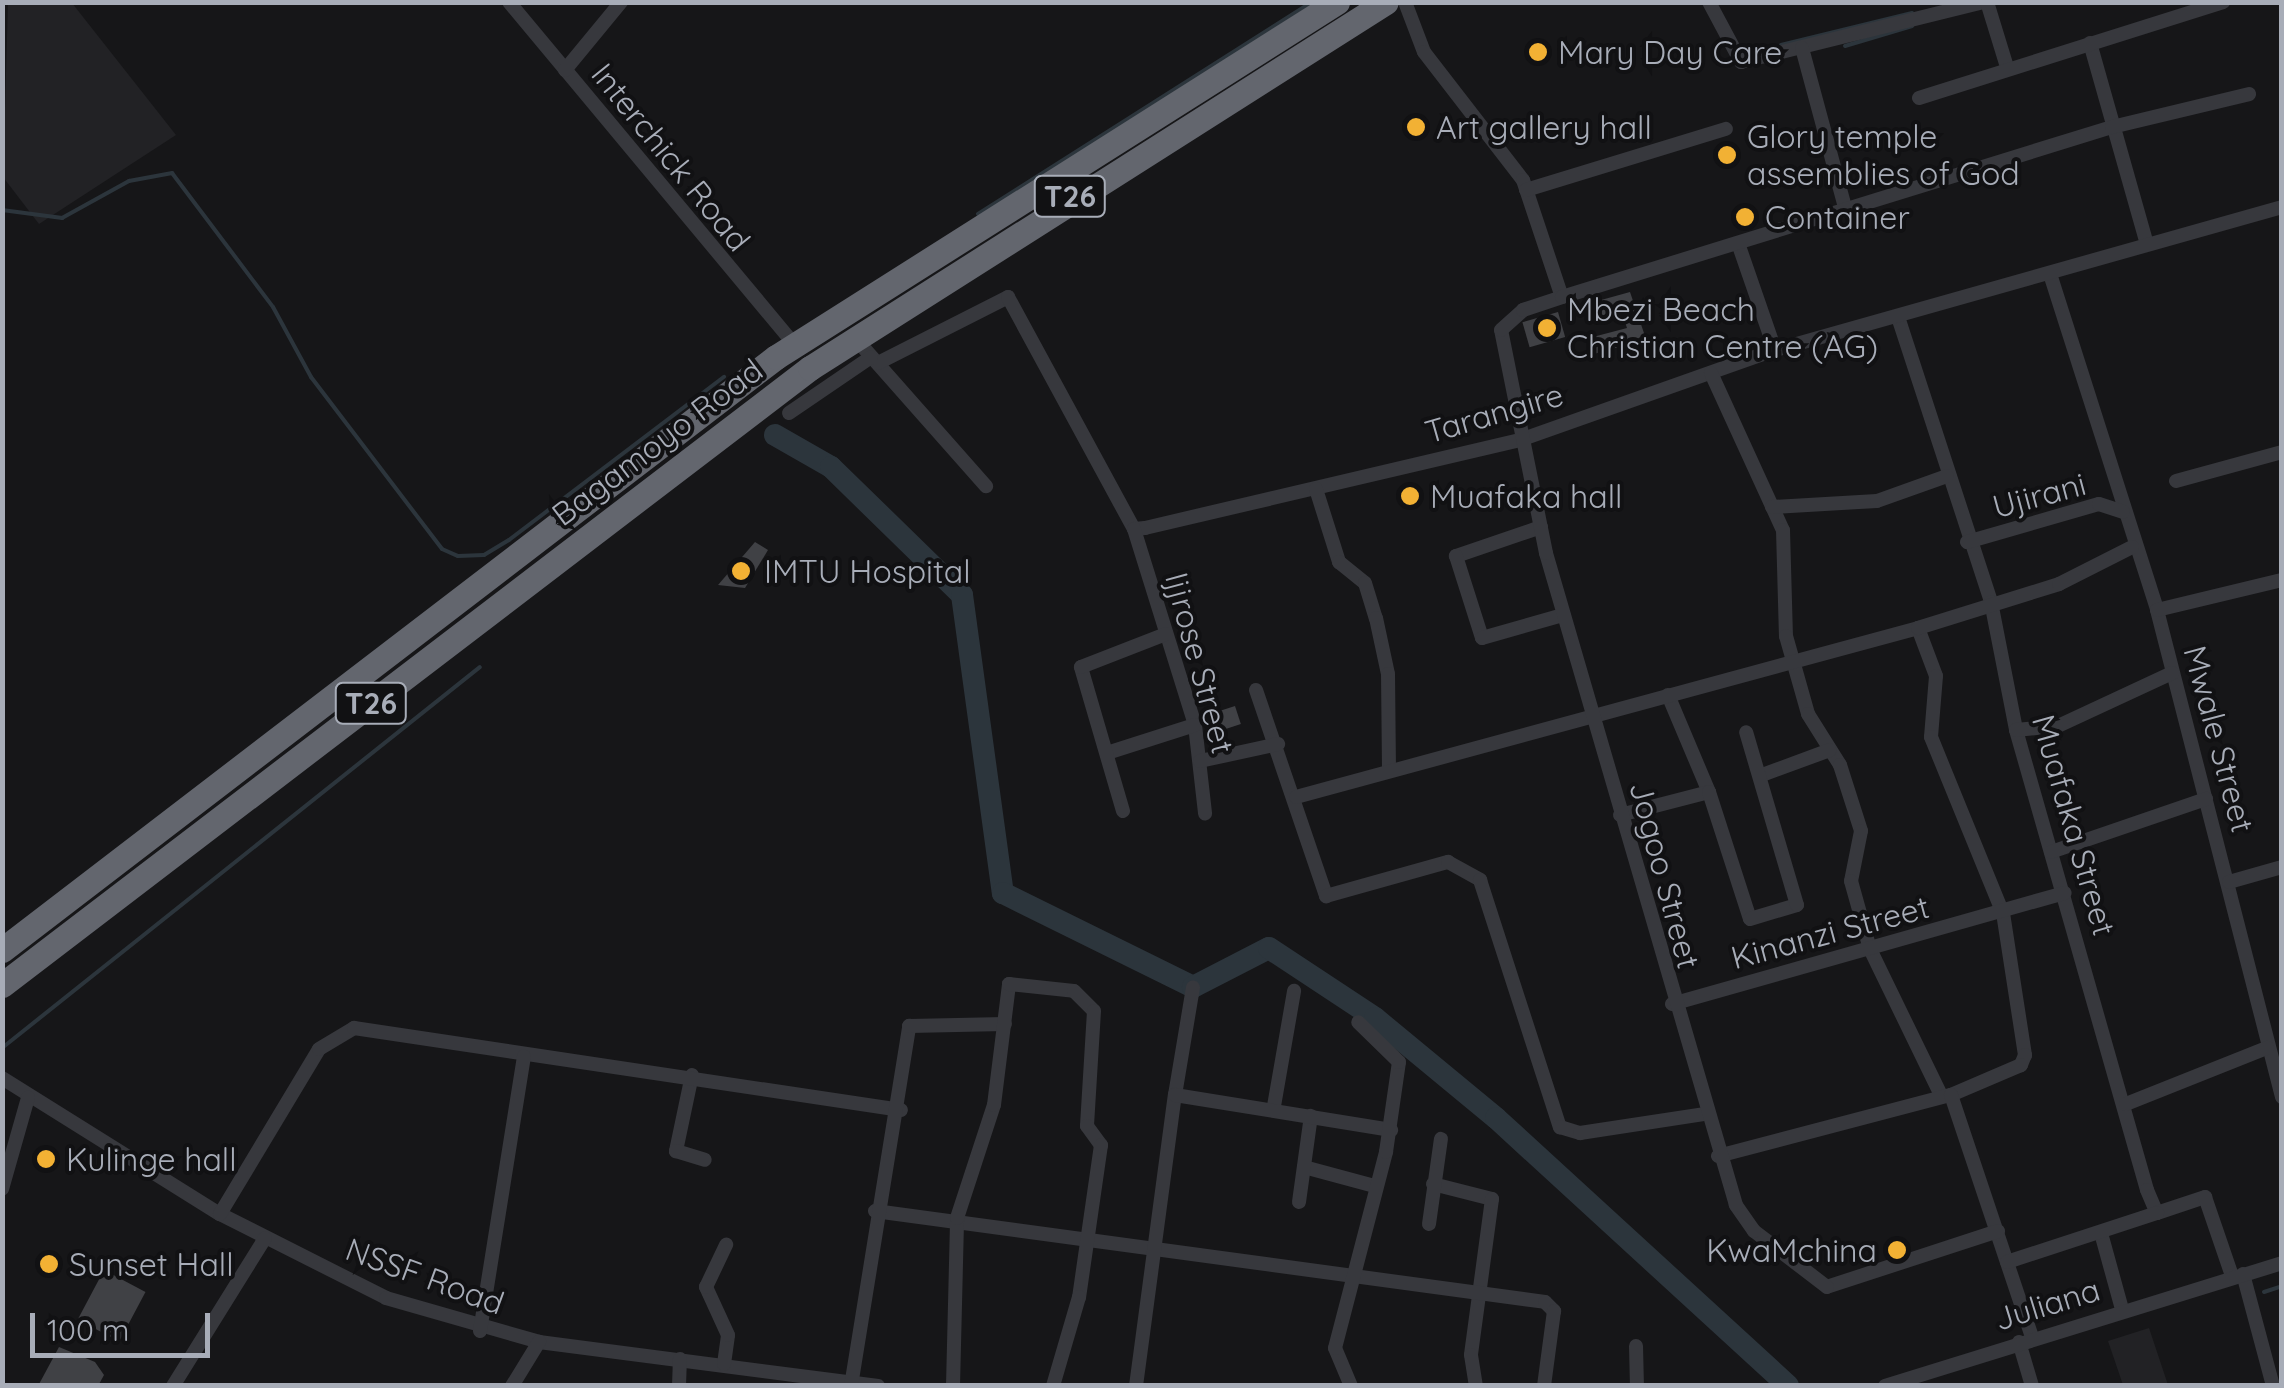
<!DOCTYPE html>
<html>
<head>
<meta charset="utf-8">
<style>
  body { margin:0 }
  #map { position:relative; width:2284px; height:1388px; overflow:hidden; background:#161618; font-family:Quicksand,sans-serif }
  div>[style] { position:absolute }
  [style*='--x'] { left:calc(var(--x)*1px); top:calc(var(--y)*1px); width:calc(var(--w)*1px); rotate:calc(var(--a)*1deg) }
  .built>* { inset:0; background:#222225 }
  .stream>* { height:4px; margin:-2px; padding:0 2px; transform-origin:2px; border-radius:2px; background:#2c353c }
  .river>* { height:22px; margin:-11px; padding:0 11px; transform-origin:11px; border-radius:11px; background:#2c353c }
  .building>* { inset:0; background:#404145; transform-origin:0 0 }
  .street>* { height:14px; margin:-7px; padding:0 7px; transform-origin:7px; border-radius:7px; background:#37383d }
  .highway>* { height:25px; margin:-12.5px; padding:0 12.5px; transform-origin:12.5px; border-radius:12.5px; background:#63666e }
  .dots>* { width:28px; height:28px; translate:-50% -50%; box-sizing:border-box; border:5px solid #111113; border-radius:50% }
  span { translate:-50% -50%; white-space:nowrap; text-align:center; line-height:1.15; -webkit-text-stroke:8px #111113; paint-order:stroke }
  .shield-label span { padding:2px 8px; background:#111113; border:2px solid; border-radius:8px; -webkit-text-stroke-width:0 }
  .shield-label { font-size:30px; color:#a8adb8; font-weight:700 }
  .poi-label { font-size:32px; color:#a8adb8 }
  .left { translate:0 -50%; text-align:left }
  .right { translate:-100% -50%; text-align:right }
  .street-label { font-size:32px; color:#a8adb8 }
  .frame { position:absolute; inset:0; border:5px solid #a8adb8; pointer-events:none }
  .scale { position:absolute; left:30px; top:1313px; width:180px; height:45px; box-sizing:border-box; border:5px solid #a8adb8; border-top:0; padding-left:12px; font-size:30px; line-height:35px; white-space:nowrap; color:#a8adb8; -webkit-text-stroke:8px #111113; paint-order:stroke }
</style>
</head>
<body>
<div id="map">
  <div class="built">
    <div style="clip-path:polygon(8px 3px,72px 3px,176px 135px,39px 224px,3px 177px)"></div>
    <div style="clip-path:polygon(2149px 1328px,2168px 1385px,2123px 1385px,2108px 1341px)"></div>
  </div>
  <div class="stream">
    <div style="--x:1781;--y:45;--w:135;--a:-13.7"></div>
    <div style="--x:1845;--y:46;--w:70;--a:-16.6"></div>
    <div style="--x:2;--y:210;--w:61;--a:7.6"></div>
    <div style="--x:62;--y:218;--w:77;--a:-28.9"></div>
    <div style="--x:129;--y:181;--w:44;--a:-10.5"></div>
    <div style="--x:172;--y:173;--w:168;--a:53"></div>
    <div style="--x:273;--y:307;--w:80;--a:61.5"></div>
    <div style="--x:311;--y:377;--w:216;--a:52.7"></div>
    <div style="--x:442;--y:549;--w:17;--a:24"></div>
    <div style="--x:458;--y:556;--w:26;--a:-2"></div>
    <div style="--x:484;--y:555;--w:29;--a:-31"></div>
    <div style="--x:509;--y:540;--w:270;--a:-37.2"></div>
    <div style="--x:978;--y:214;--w:396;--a:-32.4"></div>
    <div style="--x:2;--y:1048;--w:611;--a:-38.56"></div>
    <div style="--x:2264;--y:1292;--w:19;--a:-18"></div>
  </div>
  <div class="river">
    <div style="--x:775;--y:435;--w:64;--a:29.7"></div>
    <div style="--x:831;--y:467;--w:183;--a:44.3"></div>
    <div style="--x:962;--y:595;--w:301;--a:82.2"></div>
    <div style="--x:1003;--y:893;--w:212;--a:26.3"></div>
    <div style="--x:1193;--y:987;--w:85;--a:-27.2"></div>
    <div style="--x:1269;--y:948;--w:127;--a:33.4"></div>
    <div style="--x:1375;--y:1018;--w:157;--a:39.6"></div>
    <div style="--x:1496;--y:1118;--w:396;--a:42.5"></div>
  </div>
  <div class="building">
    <div style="clip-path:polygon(1630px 292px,1646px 339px,1594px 354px,1589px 338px,1627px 328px,1621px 310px,1587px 320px,1583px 305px)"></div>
    <div style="left:1558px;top:312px;width:26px;height:37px;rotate:74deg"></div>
    <div style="clip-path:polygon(755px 542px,768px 550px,745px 588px,718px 585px)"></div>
    <div style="left:1235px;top:706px;width:19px;height:31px;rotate:72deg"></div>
    <div style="left:104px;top:1270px;width:47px;height:56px;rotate:28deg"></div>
    <div style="clip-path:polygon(59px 1347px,95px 1362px,104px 1375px,98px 1386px,38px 1386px)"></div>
  </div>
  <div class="street">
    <div style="--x:509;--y:2;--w:445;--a:50.2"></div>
    <div style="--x:1405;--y:2;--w:53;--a:69.2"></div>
    <div style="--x:1424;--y:52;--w:162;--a:52.3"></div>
    <div style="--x:1523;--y:180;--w:123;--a:71.6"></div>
    <div style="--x:1709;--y:2;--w:68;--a:61.9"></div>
    <div style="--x:1741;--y:62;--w:249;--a:-13.9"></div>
    <div style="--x:1987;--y:2;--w:68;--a:72.9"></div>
    <div style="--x:2090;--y:43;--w:206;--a:74.2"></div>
    <div style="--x:1802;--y:48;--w:169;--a:74.9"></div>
    <div style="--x:565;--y:70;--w:88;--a:-50.5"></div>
    <div style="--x:1919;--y:98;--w:319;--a:-17.5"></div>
    <div style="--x:1526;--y:190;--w:209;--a:-17"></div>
    <div style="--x:1739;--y:246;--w:110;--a:70.9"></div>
    <div style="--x:2051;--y:277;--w:349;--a:72.3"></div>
    <div style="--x:2157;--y:610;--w:503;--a:75.6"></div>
    <div style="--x:1899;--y:320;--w:297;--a:71.9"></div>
    <div style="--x:1991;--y:602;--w:130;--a:78.9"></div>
    <div style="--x:2016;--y:730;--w:478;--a:74.1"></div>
    <div style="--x:2147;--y:1190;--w:25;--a:67"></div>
    <div style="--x:2157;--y:1213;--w:51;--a:-18.4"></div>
    <div style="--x:2205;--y:1197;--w:83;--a:71.1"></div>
    <div style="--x:855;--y:338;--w:198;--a:48.5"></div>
    <div style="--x:878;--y:363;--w:146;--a:-26.9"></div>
    <div style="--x:1008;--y:297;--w:264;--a:61.5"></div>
    <div style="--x:1134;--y:529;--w:11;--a:-5"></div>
    <div style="--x:1145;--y:528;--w:388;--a:-13.2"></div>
    <div style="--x:1523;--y:439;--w:267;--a:-19.5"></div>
    <div style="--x:1775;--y:350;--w:527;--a:-15.75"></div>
    <div style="--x:1711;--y:373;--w:173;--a:65.4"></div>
    <div style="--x:1783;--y:530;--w:106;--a:88.4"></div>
    <div style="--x:1786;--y:636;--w:81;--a:74.2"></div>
    <div style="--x:1808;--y:714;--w:60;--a:57.9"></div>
    <div style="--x:1840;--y:765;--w:69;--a:72.3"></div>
    <div style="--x:1861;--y:831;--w:51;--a:101.3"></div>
    <div style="--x:1851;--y:881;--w:71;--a:74.4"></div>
    <div style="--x:1870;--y:949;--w:160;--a:64.1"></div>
    <div style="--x:789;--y:413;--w:99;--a:-34.3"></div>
    <div style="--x:2176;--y:481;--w:110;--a:-15.3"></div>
    <div style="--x:1316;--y:489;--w:77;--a:72.5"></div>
    <div style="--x:1339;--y:562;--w:33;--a:39"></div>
    <div style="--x:1365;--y:583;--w:37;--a:73"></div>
    <div style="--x:1376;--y:618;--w:57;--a:77.9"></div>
    <div style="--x:1388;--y:674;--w:97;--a:89.4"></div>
    <div style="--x:1772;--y:507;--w:105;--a:-3.3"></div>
    <div style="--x:1877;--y:501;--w:74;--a:-19.7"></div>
    <div style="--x:1541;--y:527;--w:90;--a:161.2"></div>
    <div style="--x:1456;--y:556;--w:86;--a:72.4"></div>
    <div style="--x:1482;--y:638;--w:84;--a:-15.9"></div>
    <div style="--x:1134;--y:529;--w:205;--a:72.7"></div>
    <div style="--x:1195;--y:725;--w:89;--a:83.5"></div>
    <div style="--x:1967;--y:542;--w:137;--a:-16.1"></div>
    <div style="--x:2099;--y:504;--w:25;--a:18"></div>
    <div style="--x:2157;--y:610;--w:129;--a:-13.5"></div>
    <div style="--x:1918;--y:628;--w:51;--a:69.4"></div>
    <div style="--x:1936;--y:676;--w:61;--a:94.7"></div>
    <div style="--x:1931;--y:737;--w:190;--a:67.8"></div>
    <div style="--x:2003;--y:913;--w:144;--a:81.2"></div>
    <div style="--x:2025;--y:1055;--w:11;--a:112"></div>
    <div style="--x:2021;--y:1065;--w:76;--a:156.8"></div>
    <div style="--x:1256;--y:690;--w:218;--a:71.2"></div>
    <div style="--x:1326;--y:896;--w:127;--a:-15.6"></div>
    <div style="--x:1448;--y:862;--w:37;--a:29"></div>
    <div style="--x:1480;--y:880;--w:260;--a:72.1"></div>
    <div style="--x:1560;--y:1127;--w:21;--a:17"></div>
    <div style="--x:1580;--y:1133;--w:125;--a:-8.7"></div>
    <div style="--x:1668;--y:695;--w:105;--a:67.1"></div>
    <div style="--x:2016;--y:730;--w:42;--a:-5.4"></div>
    <div style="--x:2058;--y:726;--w:126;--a:-24.9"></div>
    <div style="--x:1107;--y:753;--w:92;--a:-17.7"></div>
    <div style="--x:1200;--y:761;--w:80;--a:-12.3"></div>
    <div style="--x:1762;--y:775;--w:72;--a:-20.2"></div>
    <div style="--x:1296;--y:797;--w:645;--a:-15.2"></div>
    <div style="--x:1918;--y:628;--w:148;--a:-17.3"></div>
    <div style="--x:2059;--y:584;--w:82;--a:-26.9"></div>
    <div style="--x:1123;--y:811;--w:150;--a:-106.3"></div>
    <div style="--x:1081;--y:667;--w:91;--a:-21.2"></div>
    <div style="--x:1620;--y:815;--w:92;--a:-14.5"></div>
    <div style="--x:1709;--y:792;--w:133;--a:72.1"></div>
    <div style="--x:1750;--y:919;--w:49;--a:-16.6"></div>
    <div style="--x:1797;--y:905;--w:180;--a:-106.4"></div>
    <div style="--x:2051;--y:852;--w:164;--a:-18.9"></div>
    <div style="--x:2229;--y:882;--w:55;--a:-15.8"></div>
    <div style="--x:1672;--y:1004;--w:408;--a:-15.8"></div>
    <div style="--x:692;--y:1075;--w:78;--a:101.9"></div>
    <div style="--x:676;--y:1151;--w:30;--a:17"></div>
    <div style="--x:2;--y:1078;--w:257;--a:32"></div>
    <div style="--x:220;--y:1214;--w:186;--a:26.8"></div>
    <div style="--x:386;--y:1298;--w:159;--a:16"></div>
    <div style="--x:539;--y:1342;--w:342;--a:7.4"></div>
    <div style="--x:1175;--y:1095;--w:109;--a:-80.5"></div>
    <div style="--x:2126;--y:1104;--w:152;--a:-21.7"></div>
    <div style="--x:1274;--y:1106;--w:117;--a:-80.1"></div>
    <div style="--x:1718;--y:1156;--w:241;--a:-14.7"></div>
    <div style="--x:1951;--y:1095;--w:255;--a:71.5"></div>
    <div style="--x:1304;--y:1167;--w:73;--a:15"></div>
    <div style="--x:1433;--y:1184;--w:61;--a:14.3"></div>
    <div style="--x:1492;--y:1199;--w:157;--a:97.7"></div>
    <div style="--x:1471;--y:1355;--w:31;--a:81"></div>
    <div style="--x:2;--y:1189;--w:95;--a:-74.1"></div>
    <div style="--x:1299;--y:1202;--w:87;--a:-82.1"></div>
    <div style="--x:875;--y:1211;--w:676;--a:7.73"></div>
    <div style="--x:1545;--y:1302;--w:13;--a:45"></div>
    <div style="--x:1554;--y:1311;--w:76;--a:97.6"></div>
    <div style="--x:220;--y:1214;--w:192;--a:-59"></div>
    <div style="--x:319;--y:1049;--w:41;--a:-31"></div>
    <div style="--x:354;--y:1028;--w:553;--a:8.53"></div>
    <div style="--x:1429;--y:1224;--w:86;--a:-82"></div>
    <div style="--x:1998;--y:1231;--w:180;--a:161.9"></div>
    <div style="--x:1827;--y:1287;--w:92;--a:-142.5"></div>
    <div style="--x:1754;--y:1231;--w:32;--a:-125"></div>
    <div style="--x:1736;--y:1205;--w:679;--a:-106.25"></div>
    <div style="--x:1546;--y:553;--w:227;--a:-101.4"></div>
    <div style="--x:1501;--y:330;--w:30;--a:-42"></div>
    <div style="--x:1523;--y:310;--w:41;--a:-18.4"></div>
    <div style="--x:1562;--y:297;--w:576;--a:-17.18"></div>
    <div style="--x:2112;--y:127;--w:141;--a:-13.5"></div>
    <div style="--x:2101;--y:1233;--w:79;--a:74.6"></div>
    <div style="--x:2007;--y:1262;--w:158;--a:-18.1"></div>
    <div style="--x:2243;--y:1274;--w:116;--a:75"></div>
    <div style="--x:480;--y:1331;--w:278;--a:-80.9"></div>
    <div style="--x:2019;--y:1342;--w:46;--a:73.5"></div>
    <div style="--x:1636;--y:1346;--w:40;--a:88.6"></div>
    <div style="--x:724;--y:1364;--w:29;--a:-82"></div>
    <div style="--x:728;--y:1335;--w:53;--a:-114.6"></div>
    <div style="--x:706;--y:1287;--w:47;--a:-64.5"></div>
    <div style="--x:173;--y:1386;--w:174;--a:-58.1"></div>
    <div style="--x:512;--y:1386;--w:52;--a:-58.5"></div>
    <div style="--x:679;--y:1386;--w:27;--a:-88"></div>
    <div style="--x:851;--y:1386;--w:365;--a:-80.8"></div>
    <div style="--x:909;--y:1026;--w:96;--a:-1.2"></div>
    <div style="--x:953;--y:1386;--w:168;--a:-88.6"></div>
    <div style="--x:957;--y:1218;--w:119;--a:-71.9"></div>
    <div style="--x:994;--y:1105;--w:122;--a:-82.9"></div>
    <div style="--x:1009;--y:984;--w:65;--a:6.1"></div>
    <div style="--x:1074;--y:991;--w:28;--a:45"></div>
    <div style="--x:1094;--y:1011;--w:115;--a:93.5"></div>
    <div style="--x:1087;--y:1126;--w:24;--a:54"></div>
    <div style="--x:1101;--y:1145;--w:154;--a:98.2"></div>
    <div style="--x:1079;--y:1297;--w:93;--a:106.3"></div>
    <div style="--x:1136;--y:1386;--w:294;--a:-82.4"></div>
    <div style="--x:1175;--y:1095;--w:219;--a:9.2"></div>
    <div style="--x:1351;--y:1386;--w:41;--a:-112.8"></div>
    <div style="--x:1335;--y:1348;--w:203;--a:-75.4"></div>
    <div style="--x:1386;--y:1152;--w:91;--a:-81.8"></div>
    <div style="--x:1399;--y:1062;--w:57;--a:-135.7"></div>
    <div style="--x:1885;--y:1386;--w:416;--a:-17.2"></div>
  </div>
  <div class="highway">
    <div style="--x:2;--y:950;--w:975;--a:-37.46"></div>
    <div style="--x:776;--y:357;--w:664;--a:-32.33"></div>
    <div style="--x:2;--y:985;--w:1017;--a:-37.37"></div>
    <div style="--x:810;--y:368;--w:682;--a:-32.43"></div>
  </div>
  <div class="dots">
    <div style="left:1538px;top:52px;background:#f2b134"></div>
    <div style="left:1416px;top:127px;background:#f2b134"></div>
    <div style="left:1727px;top:155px;background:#f2b134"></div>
    <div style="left:1745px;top:217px;background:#f2b134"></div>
    <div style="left:1547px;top:328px;background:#f2b134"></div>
    <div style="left:1410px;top:496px;background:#f2b134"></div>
    <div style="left:741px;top:571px;background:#f2b134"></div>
    <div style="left:46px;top:1159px;background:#f2b134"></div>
    <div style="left:1897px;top:1250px;background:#f2b134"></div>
    <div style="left:49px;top:1264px;background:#f2b134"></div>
  </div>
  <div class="shield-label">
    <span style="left:1070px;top:196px">T26</span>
    <span style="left:371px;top:703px">T26</span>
  </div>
  <div class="poi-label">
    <span class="left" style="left:1558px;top:52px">Mary Day Care</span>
    <span class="left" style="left:1436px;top:127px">Art gallery hall</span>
    <span class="left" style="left:1747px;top:155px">Glory temple<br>assemblies of God</span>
    <span class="left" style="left:1765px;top:217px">Container</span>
    <span class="left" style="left:1567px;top:328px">Mbezi Beach<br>Christian Centre (AG)</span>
    <span class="left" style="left:1430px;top:496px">Muafaka hall</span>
    <span class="left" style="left:764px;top:571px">IMTU Hospital</span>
    <span class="left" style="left:66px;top:1159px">Kulinge hall</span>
    <span class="right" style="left:1877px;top:1250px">KwaMchina</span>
    <span class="left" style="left:69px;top:1264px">Sunset Hall</span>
  </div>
  <div class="street-label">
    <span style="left:671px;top:157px;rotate:51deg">Interchick Road</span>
    <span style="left:1494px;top:413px;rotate:-16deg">Tarangire</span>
    <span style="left:657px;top:442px;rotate:-37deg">Bagamoyo Road</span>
    <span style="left:2039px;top:495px;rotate:-15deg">Ujirani</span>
    <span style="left:1200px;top:663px;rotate:75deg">Ijjrose Street</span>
    <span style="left:2219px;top:739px;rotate:75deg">Mwale Street</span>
    <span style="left:2074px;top:825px;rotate:74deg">Muafaka Street</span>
    <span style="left:1665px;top:875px;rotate:75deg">Jogoo Street</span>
    <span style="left:1830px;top:932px;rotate:-15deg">Kinanzi Street</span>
    <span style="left:425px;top:1276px;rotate:20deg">NSSF Road</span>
    <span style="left:2047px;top:1304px;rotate:-17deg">Juliana</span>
  </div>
  <div class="frame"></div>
  <div class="scale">100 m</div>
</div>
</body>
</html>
